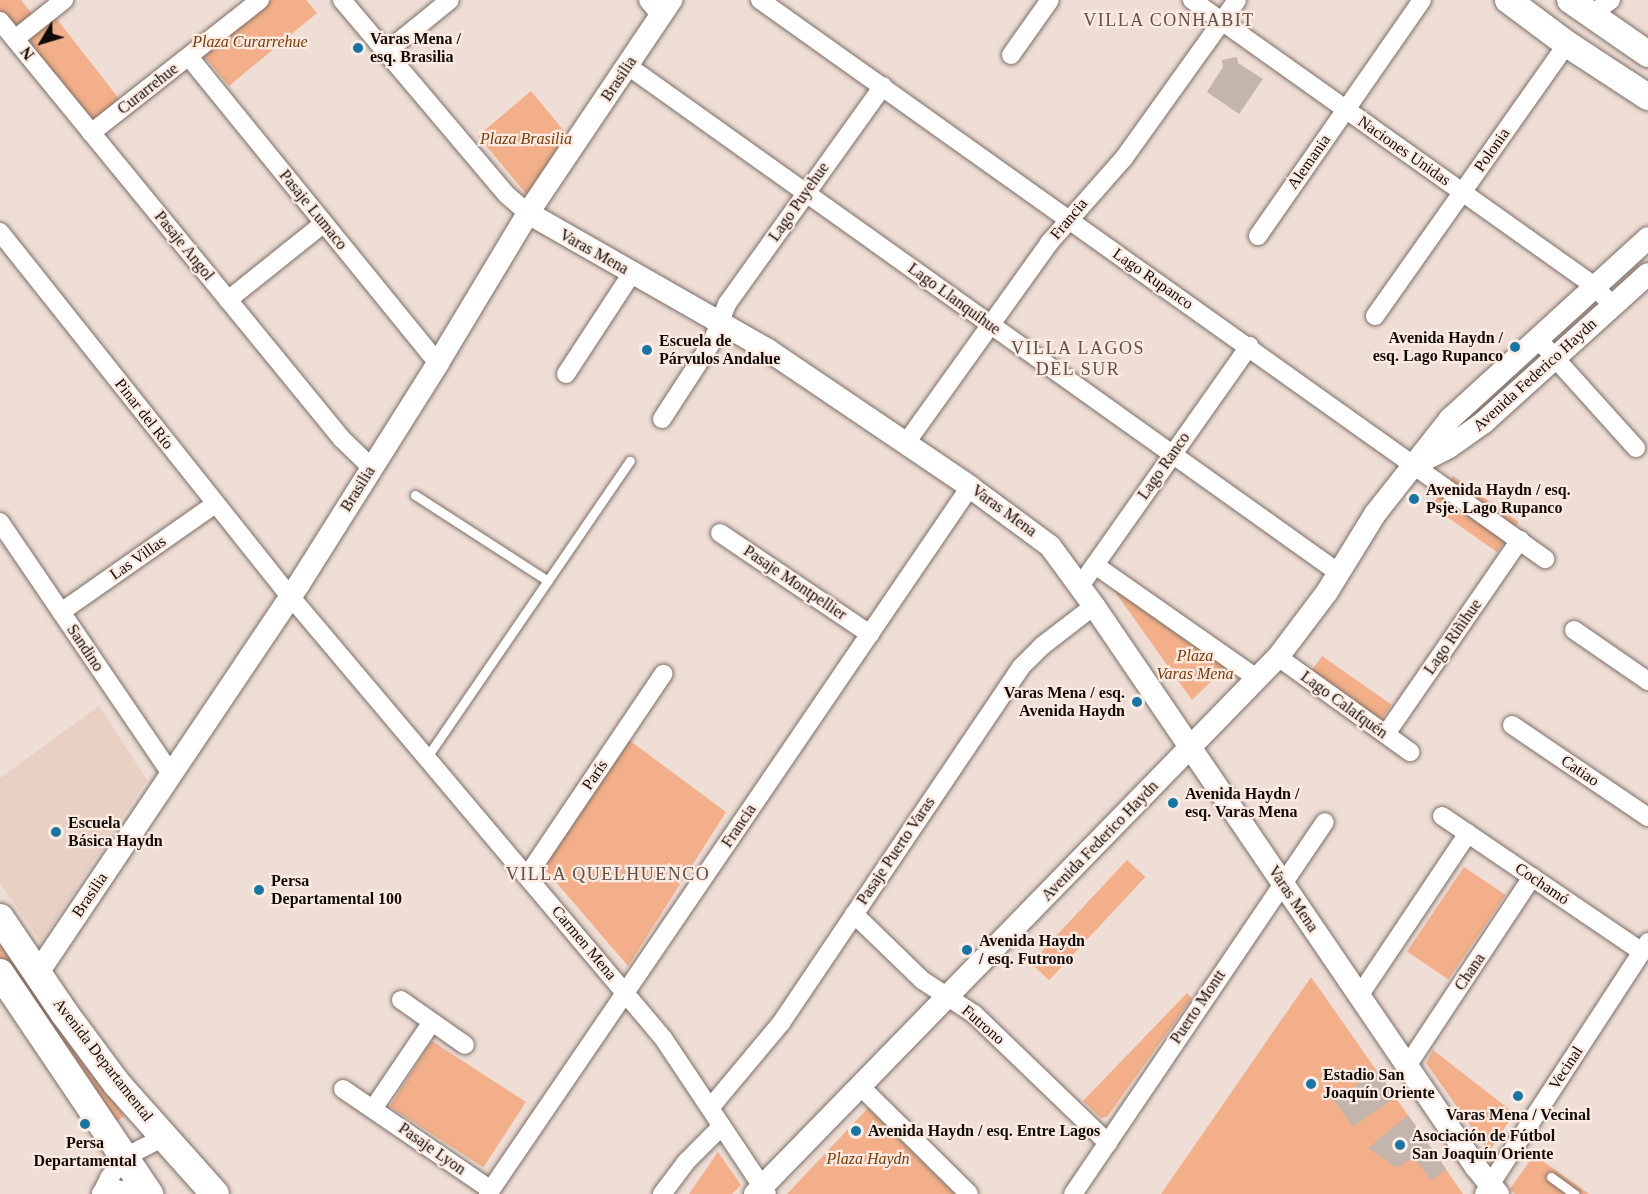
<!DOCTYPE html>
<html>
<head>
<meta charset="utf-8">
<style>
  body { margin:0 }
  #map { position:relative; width:1648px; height:1194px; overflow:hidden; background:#eeded5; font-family:"Times New Roman",serif }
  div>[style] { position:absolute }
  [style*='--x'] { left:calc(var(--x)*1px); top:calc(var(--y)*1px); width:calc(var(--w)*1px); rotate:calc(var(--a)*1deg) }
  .built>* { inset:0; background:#e8d1c4 }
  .green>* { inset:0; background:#f2af89; transform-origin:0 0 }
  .building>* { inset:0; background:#c4b5ac; transform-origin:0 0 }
  .roads { filter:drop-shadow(0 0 2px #7c6e66) drop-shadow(0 0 2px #7c6e66) }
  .service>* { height:9px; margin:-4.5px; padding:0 4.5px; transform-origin:4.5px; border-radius:4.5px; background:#fff }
  .minor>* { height:18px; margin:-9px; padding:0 9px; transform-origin:9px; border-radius:9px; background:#fff }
  .tertiary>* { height:22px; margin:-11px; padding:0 11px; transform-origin:11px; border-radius:11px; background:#fff }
  .secondary>* { height:26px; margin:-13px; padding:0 13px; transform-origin:13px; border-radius:13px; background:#fff }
  .primary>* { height:28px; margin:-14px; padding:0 14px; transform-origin:14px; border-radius:14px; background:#fff }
  .dots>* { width:16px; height:16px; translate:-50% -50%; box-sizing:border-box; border:3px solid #fbebe2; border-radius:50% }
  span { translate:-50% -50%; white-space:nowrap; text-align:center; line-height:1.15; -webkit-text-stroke:4.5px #fbebe2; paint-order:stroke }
  .poi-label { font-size:16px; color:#110b08; font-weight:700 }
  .left { translate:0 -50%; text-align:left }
  .right { translate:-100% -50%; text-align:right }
  .park-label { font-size:16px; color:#7d3a05; font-style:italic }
  .street-label { font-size:16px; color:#110b08 }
  .neighbourhood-label { font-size:18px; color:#5f514a; letter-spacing:1.5px }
  .north { position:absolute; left:12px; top:12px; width:60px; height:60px; -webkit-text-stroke:4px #fbebe2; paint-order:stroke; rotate:232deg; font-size:16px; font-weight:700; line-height:24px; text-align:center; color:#110b08 }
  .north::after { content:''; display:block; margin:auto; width:21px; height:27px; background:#110b08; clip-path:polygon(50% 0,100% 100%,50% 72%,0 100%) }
</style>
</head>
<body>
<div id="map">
  <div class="built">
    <div style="clip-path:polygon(99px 706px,147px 780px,41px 942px,0 883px,0 778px)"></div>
  </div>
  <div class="green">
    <div style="clip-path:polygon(0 0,21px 0,33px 15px,14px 30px,0 13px)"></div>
    <div style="clip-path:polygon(270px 0,306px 0,317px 13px,229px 86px,203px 55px)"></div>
    <div style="left:56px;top:18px;width:103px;height:38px;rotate:52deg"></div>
    <div style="clip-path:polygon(531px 91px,569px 137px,528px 196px,478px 136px)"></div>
    <div style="left:1453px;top:476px;width:80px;height:37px;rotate:35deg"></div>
    <div style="clip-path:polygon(1101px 572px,1230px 663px,1192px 700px)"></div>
    <div style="left:1322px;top:656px;width:85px;height:22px;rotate:35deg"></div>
    <div style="clip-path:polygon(629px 740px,726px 812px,628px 966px,543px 867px)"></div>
    <div style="left:1127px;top:860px;width:25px;height:141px;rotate:43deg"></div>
    <div style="left:1464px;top:867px;width:50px;height:102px;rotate:34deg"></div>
    <div style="left:0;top:932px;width:222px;height:25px;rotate:56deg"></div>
    <div style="clip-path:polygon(1311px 977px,1377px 1071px,1463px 1194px,1161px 1194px)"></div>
    <div style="clip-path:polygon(1187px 993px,1192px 998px,1107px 1117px,1101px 1118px,1083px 1101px)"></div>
    <div style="left:432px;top:1041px;width:112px;height:78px;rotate:33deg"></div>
    <div style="clip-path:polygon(1433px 1050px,1514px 1113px,1489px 1152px,1426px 1063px)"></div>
    <div style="clip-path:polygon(868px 1108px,955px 1194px,787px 1194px)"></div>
    <div style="clip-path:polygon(718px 1152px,741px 1185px,732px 1194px,689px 1194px)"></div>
    <div style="clip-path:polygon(1534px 1155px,1589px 1194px,1515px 1194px,1510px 1189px)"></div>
  </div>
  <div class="building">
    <div style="clip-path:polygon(1237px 57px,1238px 63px,1263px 79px,1239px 114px,1207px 92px,1223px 67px,1222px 60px)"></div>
    <div style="left:1377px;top:1071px;width:32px;height:52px;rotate:55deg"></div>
    <div style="clip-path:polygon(1408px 1115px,1446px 1169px,1431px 1181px,1414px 1157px,1397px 1168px,1368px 1148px)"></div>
  </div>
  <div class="roads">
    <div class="service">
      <div style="--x:415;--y:495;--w:158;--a:32.9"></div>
      <div style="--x:427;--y:757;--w:359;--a:-55.6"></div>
      <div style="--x:1551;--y:1177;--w:29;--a:36"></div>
    </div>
    <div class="minor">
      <div style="--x:342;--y:0;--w:255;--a:49.8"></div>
      <div style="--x:507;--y:195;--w:28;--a:41"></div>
      <div style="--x:648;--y:0;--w:21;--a:51"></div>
      <div style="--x:760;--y:0;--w:964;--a:35.45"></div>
      <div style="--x:1192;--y:0;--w:493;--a:35.4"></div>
      <div style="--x:1594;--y:286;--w:28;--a:46"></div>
      <div style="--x:1591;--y:15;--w:25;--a:-37"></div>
      <div style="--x:0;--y:21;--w:540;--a:50.71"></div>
      <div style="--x:342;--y:439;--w:42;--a:44"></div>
      <div style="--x:15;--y:39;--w:63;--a:-38.5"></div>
      <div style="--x:386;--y:52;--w:82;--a:-39.1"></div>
      <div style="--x:1011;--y:55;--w:67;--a:-54.7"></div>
      <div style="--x:189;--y:57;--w:395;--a:50.9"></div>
      <div style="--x:628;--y:66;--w:873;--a:35.49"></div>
      <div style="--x:91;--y:133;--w:215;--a:-38.2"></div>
      <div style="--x:0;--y:232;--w:465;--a:51.5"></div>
      <div style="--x:290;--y:596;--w:578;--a:49.84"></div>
      <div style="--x:663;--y:1038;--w:187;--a:56.3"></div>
      <div style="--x:1258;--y:236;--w:287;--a:-55.2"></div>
      <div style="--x:228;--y:300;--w:123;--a:-38.7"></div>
      <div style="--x:1375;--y:316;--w:333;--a:-54.8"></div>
      <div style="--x:1537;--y:338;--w:148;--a:48"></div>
      <div style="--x:566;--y:374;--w:121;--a:-56.8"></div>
      <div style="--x:662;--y:419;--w:92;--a:-57"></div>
      <div style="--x:712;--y:342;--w:41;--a:-68.5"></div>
      <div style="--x:727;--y:304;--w:268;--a:-54.4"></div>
      <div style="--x:906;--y:443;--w:246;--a:-54.4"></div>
      <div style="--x:1049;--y:243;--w:113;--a:-48.6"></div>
      <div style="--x:1124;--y:158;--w:194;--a:-54.4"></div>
      <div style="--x:0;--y:522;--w:305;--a:55.8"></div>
      <div style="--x:720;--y:533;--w:181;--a:34"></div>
      <div style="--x:1095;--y:565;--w:199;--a:35"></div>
      <div style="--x:1080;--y:586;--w:294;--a:-54.8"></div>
      <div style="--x:61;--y:612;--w:188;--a:-35"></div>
      <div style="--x:1574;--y:630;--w:90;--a:34.6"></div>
      <div style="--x:1278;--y:657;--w:163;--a:35.7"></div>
      <div style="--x:1512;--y:725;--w:164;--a:34.1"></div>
      <div style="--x:1386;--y:734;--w:236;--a:-55.4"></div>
      <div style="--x:1442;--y:816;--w:242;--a:34.2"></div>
      <div style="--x:527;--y:876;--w:244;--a:-56"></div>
      <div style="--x:854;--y:914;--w:95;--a:44.1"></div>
      <div style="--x:922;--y:980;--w:62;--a:33.2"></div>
      <div style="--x:974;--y:1014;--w:186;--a:43.9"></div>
      <div style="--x:1359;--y:996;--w:196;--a:-56.2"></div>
      <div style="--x:401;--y:1000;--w:78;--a:35.1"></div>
      <div style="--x:1407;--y:1066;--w:227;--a:-56.5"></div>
      <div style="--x:860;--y:1086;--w:153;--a:44.7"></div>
      <div style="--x:343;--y:1089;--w:179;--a:34.3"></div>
      <div style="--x:710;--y:1108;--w:111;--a:-50.1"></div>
      <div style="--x:781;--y:1023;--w:429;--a:-56"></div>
      <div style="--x:1021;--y:667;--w:30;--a:-45"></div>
      <div style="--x:1042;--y:646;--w:66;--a:-37.6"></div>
      <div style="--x:373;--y:1109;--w:105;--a:-55.9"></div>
      <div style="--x:101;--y:1193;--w:16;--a:-14"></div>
      <div style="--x:117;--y:1189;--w:26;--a:11"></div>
      <div style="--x:101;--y:1194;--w:18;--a:-63"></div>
      <div style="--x:109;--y:1178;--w:26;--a:-53"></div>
      <div style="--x:125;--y:1157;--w:44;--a:-27.1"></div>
      <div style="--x:488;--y:1194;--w:856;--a:-55.72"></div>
      <div style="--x:662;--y:1194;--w:39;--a:-53"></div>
      <div style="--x:685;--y:1163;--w:52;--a:-45"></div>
      <div style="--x:1073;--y:1194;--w:449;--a:-55.9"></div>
      <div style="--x:1484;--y:1194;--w:301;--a:-56.9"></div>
    </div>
    <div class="tertiary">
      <div style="--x:528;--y:213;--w:276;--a:29.7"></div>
      <div style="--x:768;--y:350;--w:244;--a:34.1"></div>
      <div style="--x:970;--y:487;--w:99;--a:36.4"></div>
      <div style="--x:1050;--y:546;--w:74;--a:53.7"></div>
      <div style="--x:1094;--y:606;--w:679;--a:55.75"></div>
      <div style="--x:1476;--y:1167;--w:35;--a:51"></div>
      <div style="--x:1416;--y:464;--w:37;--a:-27"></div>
      <div style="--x:1449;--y:447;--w:42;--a:-35.2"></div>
      <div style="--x:1483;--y:423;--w:222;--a:-42.1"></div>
      <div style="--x:37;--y:974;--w:470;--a:-56.1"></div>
      <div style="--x:299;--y:584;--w:261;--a:-57.8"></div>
      <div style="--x:438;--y:363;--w:175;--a:-59"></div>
      <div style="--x:528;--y:213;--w:257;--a:-56.1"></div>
      <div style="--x:755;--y:1194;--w:750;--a:-45.76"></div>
      <div style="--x:1278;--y:657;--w:81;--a:-53"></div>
      <div style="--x:1327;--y:592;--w:92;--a:-58.4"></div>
      <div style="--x:1375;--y:514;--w:121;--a:-51.7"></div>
      <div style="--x:1450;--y:419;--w:268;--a:-42.4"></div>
    </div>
    <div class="secondary">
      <div style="--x:1508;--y:0;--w:74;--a:36.7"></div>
      <div style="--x:1567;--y:44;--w:97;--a:33.2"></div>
      <div style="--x:1570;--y:0;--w:95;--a:34.7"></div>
    </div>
    <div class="primary">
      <div style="--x:0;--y:918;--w:116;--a:55.9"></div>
      <div style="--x:65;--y:1014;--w:87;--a:53.4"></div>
      <div style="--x:117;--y:1084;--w:147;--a:48.3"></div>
      <div style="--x:0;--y:973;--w:267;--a:56"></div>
    </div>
  </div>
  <div class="dots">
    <div style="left:358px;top:48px;background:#1776a3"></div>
    <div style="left:1515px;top:347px;background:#1776a3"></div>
    <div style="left:647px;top:350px;background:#1776a3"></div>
    <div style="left:1414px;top:499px;background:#1776a3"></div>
    <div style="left:1137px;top:702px;background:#1776a3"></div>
    <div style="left:1173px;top:803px;background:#1776a3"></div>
    <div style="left:56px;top:832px;background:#1776a3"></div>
    <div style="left:259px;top:890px;background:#1776a3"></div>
    <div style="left:967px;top:950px;background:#1776a3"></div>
    <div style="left:1311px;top:1084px;background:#1776a3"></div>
    <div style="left:1518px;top:1096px;background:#1776a3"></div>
    <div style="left:85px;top:1124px;background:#1776a3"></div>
    <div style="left:856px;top:1131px;background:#1776a3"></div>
    <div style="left:1400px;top:1145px;background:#1776a3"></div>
  </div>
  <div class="poi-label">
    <span class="left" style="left:370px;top:48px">Varas Mena /<br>esq. Brasilia</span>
    <span class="right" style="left:1503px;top:347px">Avenida Haydn /<br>esq. Lago Rupanco</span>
    <span class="left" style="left:659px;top:350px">Escuela de<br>Párvulos Andalue</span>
    <span class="left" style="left:1426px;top:499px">Avenida Haydn / esq.<br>Psje. Lago Rupanco</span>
    <span class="right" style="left:1125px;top:702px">Varas Mena / esq.<br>Avenida Haydn</span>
    <span class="left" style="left:1185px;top:803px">Avenida Haydn /<br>esq. Varas Mena</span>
    <span class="left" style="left:68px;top:832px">Escuela<br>Básica Haydn</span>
    <span class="left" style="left:271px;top:890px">Persa<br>Departamental 100</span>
    <span class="left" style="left:979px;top:950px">Avenida Haydn<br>/ esq. Futrono</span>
    <span class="left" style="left:1323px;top:1084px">Estadio San<br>Joaquín Oriente</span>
    <span style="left:1518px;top:1115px">Varas Mena / Vecinal</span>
    <span class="left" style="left:868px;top:1131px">Avenida Haydn / esq. Entre Lagos</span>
    <span class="left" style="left:1412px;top:1145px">Asociación de Fútbol<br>San Joaquín Oriente</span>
    <span style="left:85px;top:1152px">Persa<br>Departamental</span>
  </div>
  <div class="park-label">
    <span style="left:250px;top:42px">Plaza Curarrehue</span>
    <span style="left:526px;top:139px">Plaza Brasilia</span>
    <span style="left:1195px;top:665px">Plaza<br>Varas Mena</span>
    <span style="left:868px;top:1159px">Plaza Haydn</span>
  </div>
  <div class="street-label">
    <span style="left:619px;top:79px;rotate:-56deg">Brasilia</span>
    <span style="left:148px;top:89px;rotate:-38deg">Curarrehue</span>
    <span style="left:1492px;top:150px;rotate:-55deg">Polonia</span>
    <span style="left:1404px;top:151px;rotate:35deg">Naciones Unidas</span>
    <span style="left:1309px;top:162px;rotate:-55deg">Alemania</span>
    <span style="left:799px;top:202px;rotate:-55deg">Lago Puyehue</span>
    <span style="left:313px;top:210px;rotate:51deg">Pasaje Lumaco</span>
    <span style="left:1069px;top:219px;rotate:-50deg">Francia</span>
    <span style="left:184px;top:246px;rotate:51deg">Pasaje Angol</span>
    <span style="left:594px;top:252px;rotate:29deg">Varas Mena</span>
    <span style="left:1153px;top:279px;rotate:35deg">Lago Rupanco</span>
    <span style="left:954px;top:299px;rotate:36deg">Lago Llanquihue</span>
    <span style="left:1535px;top:375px;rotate:-42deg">Avenida Federico Haydn</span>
    <span style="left:144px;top:414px;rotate:52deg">Pinar del Río</span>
    <span style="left:1164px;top:466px;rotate:-55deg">Lago Ranco</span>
    <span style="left:358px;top:489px;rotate:-58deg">Brasilia</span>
    <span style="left:1004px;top:511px;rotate:36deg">Varas Mena</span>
    <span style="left:138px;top:558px;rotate:-35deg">Las Villas</span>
    <span style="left:795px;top:583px;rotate:34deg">Pasaje Montpellier</span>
    <span style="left:1453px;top:637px;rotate:-55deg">Lago Riñihue</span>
    <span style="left:85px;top:648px;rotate:56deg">Sandino</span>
    <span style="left:1344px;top:705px;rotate:36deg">Lago Calafquén</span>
    <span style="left:1580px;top:771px;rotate:34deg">Catiao</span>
    <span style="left:595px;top:775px;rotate:-56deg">París</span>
    <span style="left:739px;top:826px;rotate:-56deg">Francia</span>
    <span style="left:1100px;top:841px;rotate:-46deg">Avenida Federico Haydn</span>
    <span style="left:896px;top:851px;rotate:-56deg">Pasaje Puerto Varas</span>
    <span style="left:1542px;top:884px;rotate:34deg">Cochamó</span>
    <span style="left:90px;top:895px;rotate:-56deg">Brasilia</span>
    <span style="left:1293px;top:899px;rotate:56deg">Varas Mena</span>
    <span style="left:584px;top:943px;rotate:50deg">Carmen Mena</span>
    <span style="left:1470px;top:972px;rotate:-56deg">Chana</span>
    <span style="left:1198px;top:1007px;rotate:-56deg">Puerto Montt</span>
    <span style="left:983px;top:1025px;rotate:41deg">Futrono</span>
    <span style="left:103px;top:1060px;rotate:52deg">Avenida Departamental</span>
    <span style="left:1566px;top:1068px;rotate:-57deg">Vecinal</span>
    <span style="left:432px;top:1149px;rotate:35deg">Pasaje Lyon</span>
  </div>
  <div class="neighbourhood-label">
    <span style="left:1169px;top:20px">VILLA CONHABIT</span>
    <span style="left:1078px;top:359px">VILLA LAGOS<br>DEL SUR</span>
    <span style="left:608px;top:874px">VILLA QUELHUENCO</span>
  </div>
  <div class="north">N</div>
</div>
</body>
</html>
